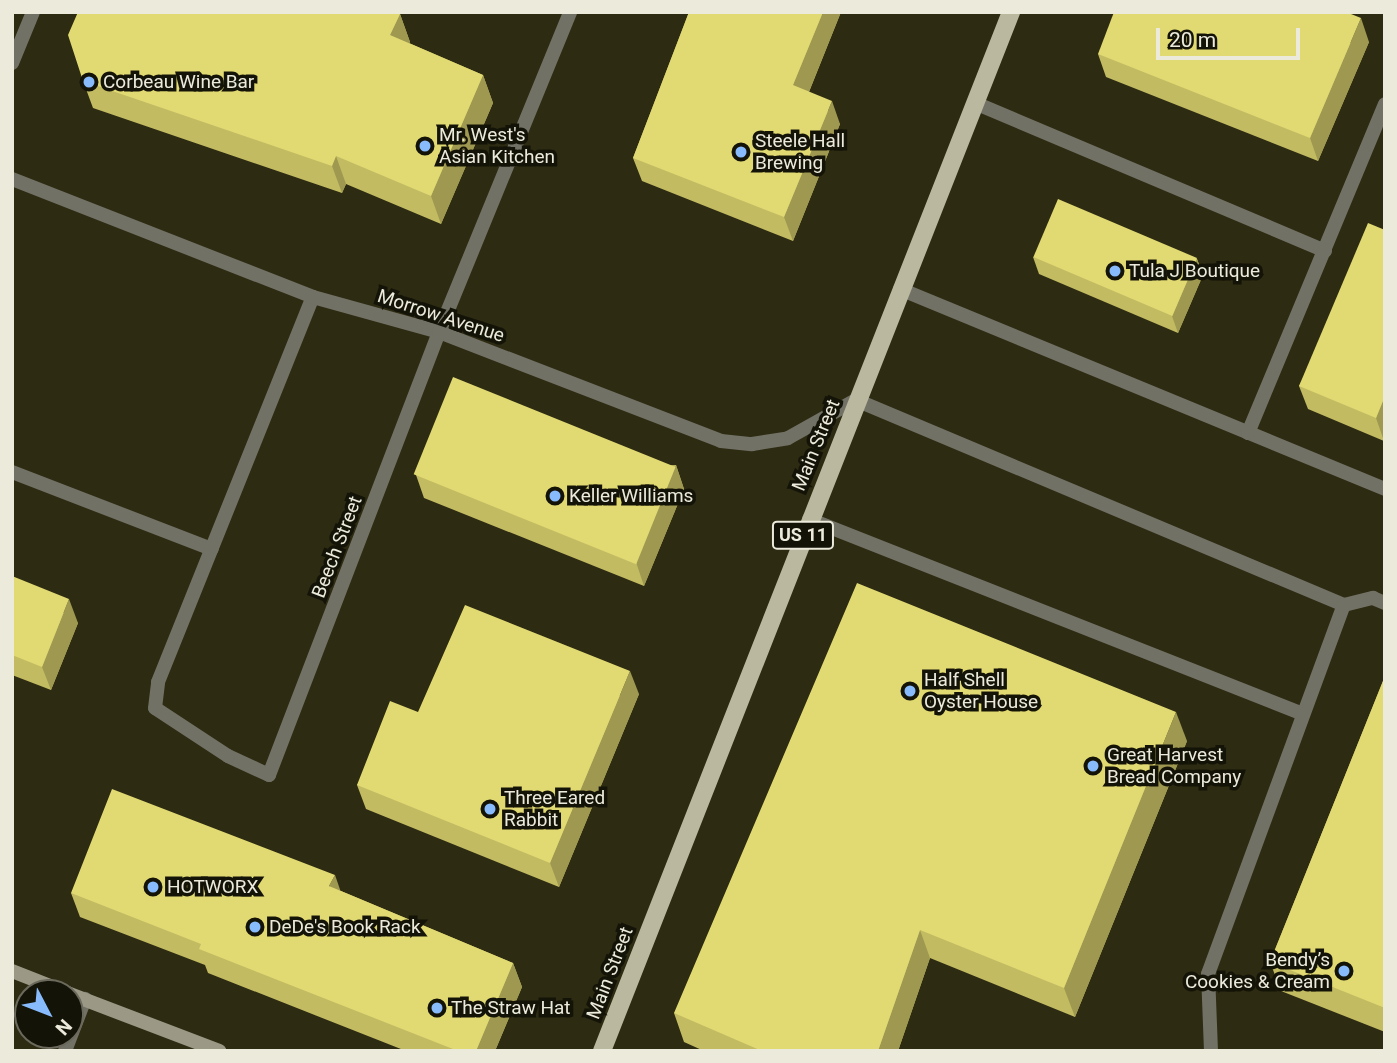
<!DOCTYPE html>
<html>
<head>
<meta charset="utf-8">
<style>
  body { margin:0 }
  #map { position:relative; width:1397px; height:1063px; overflow:hidden; background:#2d2b12; font-family:Roboto,sans-serif }
  div>[style] { position:absolute }
  [style*='--x'] { left:calc(var(--x)*1px); top:calc(var(--y)*1px); width:calc(var(--w)*1px); rotate:calc(var(--a)*1deg) }
  .lane>* { height:14px; margin:-7px; padding:0 7px; transform-origin:7px; border-radius:7px; background:#727165 }
  .street>* { height:14px; margin:-7px; padding:0 7px; transform-origin:7px; border-radius:7px; background:#727165 }
  .secondary>* { height:14px; margin:-7px; padding:0 7px; transform-origin:7px; border-radius:7px; background:#9b9986 }
  .primary>* { height:18px; margin:-9px; padding:0 9px; transform-origin:9px; border-radius:9px; background:#bab89f }
  .wall>* { inset:0; background:#c2bb62 }
  .shaded-wall>* { inset:0; background:#9e9850 }
  .building>* { inset:0; background:#e1d972; transform-origin:0 0 }
  .dots>* { width:19px; height:19px; translate:-50% -50%; box-sizing:border-box; border:4px solid #141308; border-radius:50% }
  span { translate:-50% -50%; white-space:nowrap; text-align:center; line-height:1.15; -webkit-text-stroke:7px #141308; paint-order:stroke }
  .shield-label span { padding:2px 5px; background:#141308; border:2px solid; border-radius:5px; -webkit-text-stroke-width:0 }
  .shield-label { font-size:18px; color:#ebeadb; font-weight:700 }
  .poi-label { font-size:19px; color:#ebeadb }
  .left { translate:0 -50%; text-align:left }
  .right { translate:-100% -50%; text-align:right }
  .street-label { font-size:19px; color:#ebeadb }
  .frame { position:absolute; inset:0; border:14px solid #ebeadb; pointer-events:none }
  .north { position:absolute; left:14px; top:979px; width:70px; height:70px; box-sizing:border-box; background:#141308; border:2px solid #6a695c; border-radius:50%; rotate:132deg; font-size:19px; font-weight:700; line-height:28px; text-align:center; color:#ebeadb }
  .north::after { content:''; display:block; margin:auto; width:24px; height:32px; background:#87bbfb; clip-path:polygon(50% 0,100% 100%,50% 72%,0 100%) }
  .scale { position:absolute; left:1156px; top:28px; width:144px; height:32px; box-sizing:border-box; border:4px solid #ebeadb; border-top:0; padding-left:9px; font-size:21px; line-height:24px; white-space:nowrap; color:#ebeadb; -webkit-text-stroke:5px #141308; paint-order:stroke }
</style>
</head>
<body>
<div id="map">
  <div class="lane">
    <div style="--x:975;--y:103;--w:380;--a:22.9"></div>
    <div style="--x:900;--y:289;--w:525;--a:22.41"></div>
    <div style="--x:856;--y:400;--w:529;--a:22.79"></div>
    <div style="--x:1344;--y:605;--w:30;--a:-14"></div>
    <div style="--x:1373;--y:598;--w:13;--a:23"></div>
    <div style="--x:1248;--y:433;--w:356;--a:-67.4"></div>
    <div style="--x:12;--y:472;--w:214;--a:21.1"></div>
    <div style="--x:809;--y:519;--w:531;--a:21.54"></div>
    <div style="--x:269;--y:775;--w:45;--a:-155.1"></div>
    <div style="--x:228;--y:756;--w:87;--a:-146.7"></div>
    <div style="--x:155;--y:708;--w:26;--a:-83"></div>
    <div style="--x:158;--y:682;--w:415;--a:-68.1"></div>
    <div style="--x:65;--y:1051;--w:56;--a:-69"></div>
    <div style="--x:1211;--y:1051;--w:77;--a:-92.2"></div>
    <div style="--x:1208;--y:974;--w:393;--a:-69.8"></div>
  </div>
  <div class="street">
    <div style="--x:12;--y:63;--w:55;--a:-67.6"></div>
    <div style="--x:12;--y:179;--w:323;--a:21.4"></div>
    <div style="--x:313;--y:297;--w:131;--a:15.5"></div>
    <div style="--x:439;--y:332;--w:302;--a:21.1"></div>
    <div style="--x:721;--y:441;--w:31;--a:6"></div>
    <div style="--x:752;--y:444;--w:36;--a:-9"></div>
    <div style="--x:788;--y:438;--w:78;--a:-29.2"></div>
    <div style="--x:269;--y:775;--w:474;--a:-69"></div>
    <div style="--x:439;--y:332;--w:346;--a:-67.7"></div>
  </div>
  <div class="secondary">
    <div style="--x:12;--y:971;--w:60;--a:21.4"></div>
    <div style="--x:70;--y:994;--w:160;--a:20.9"></div>
  </div>
  <div class="primary">
    <div style="--x:602;--y:1051;--w:1117;--a:-68.51"></div>
  </div>
  <div class="wall">
    <div style="clip-path:polygon(689px 12px,841px 12px,809px 92px,840px 124px,793px 241px,642px 181px,633px 158px)"></div>
    <div style="clip-path:polygon(400px 14px,410px 42px,409px 43px,483px 75px,493px 103px,441px 224px,346px 184px,342px 193px,93px 108px,83px 81px)"></div>
    <div style="clip-path:polygon(1369px 42px,1318px 161px,1106px 77px,1098px 54px)"></div>
    <div style="clip-path:polygon(1385px 230px,1385px 440px,1384px 441px,1308px 409px,1299px 386px)"></div>
    <div style="clip-path:polygon(1033px 257px,1197px 259px,1203px 275px,1178px 333px,1039px 274px)"></div>
    <div style="clip-path:polygon(676px 465px,684px 489px,644px 586px,424px 498px,416px 475px)"></div>
    <div style="clip-path:polygon(12px 576px,78px 623px,51px 690px,12px 675px)"></div>
    <div style="clip-path:polygon(1385px 676px,1385px 1032px,1281px 991px,1270px 962px)"></div>
    <div style="clip-path:polygon(639px 694px,559px 887px,366px 809px,357px 785px,418px 712px)"></div>
    <div style="clip-path:polygon(1187px 741px,1075px 1017px,930px 958px,898px 1051px,704px 1051px,684px 1042px,674px 1013px)"></div>
    <div style="clip-path:polygon(341px 891px,513px 963px,522px 987px,495px 1051px,406px 1051px,208px 973px,205px 965px,80px 917px,71px 893px)"></div>
  </div>
  <div class="shaded-wall">
    <div style="clip-path:polygon(823px 12px,841px 12px,802px 109px,793px 85px)"></div>
    <div style="clip-path:polygon(400px 14px,410px 42px,401px 63px,390px 35px)"></div>
    <div style="clip-path:polygon(1361px 18px,1369px 42px,1318px 161px,1310px 138px)"></div>
    <div style="clip-path:polygon(483px 75px,493px 103px,441px 224px,431px 196px)"></div>
    <div style="clip-path:polygon(832px 101px,840px 124px,793px 241px,784px 217px)"></div>
    <div style="clip-path:polygon(336px 156px,346px 184px,342px 193px,332px 166px)"></div>
    <div style="clip-path:polygon(1197px 259px,1203px 275px,1178px 333px,1172px 316px)"></div>
    <div style="clip-path:polygon(1385px 396px,1385px 440px,1384px 441px,1376px 418px)"></div>
    <div style="clip-path:polygon(676px 465px,684px 489px,644px 586px,636px 562px)"></div>
    <div style="clip-path:polygon(69px 599px,78px 623px,51px 690px,42px 667px)"></div>
    <div style="clip-path:polygon(630px 671px,639px 694px,559px 887px,550px 863px)"></div>
    <div style="clip-path:polygon(1176px 712px,1187px 741px,1075px 1017px,1064px 988px)"></div>
    <div style="clip-path:polygon(335px 875px,343px 898px,329px 886px)"></div>
    <div style="clip-path:polygon(920px 930px,930px 958px,898px 1051px,878px 1051px)"></div>
    <div style="clip-path:polygon(513px 963px,522px 987px,495px 1051px,476px 1051px)"></div>
  </div>
  <div class="building">
    <div style="clip-path:polygon(78px 12px,396px 12px,400px 14px,390px 35px,483px 75px,431px 196px,336px 156px,332px 166px,83px 81px,68px 35px)"></div>
    <div style="clip-path:polygon(689px 12px,823px 12px,793px 85px,832px 101px,784px 217px,633px 158px)"></div>
    <div style="clip-path:polygon(1114px 12px,1346px 12px,1361px 18px,1310px 138px,1098px 54px)"></div>
    <div style="left:1058px;top:199px;width:151px;height:63px;rotate:23deg"></div>
    <div style="clip-path:polygon(1368px 223px,1385px 230px,1385px 396px,1376px 418px,1299px 386px)"></div>
    <div style="left:453px;top:377px;width:240px;height:105px;rotate:22deg"></div>
    <div style="clip-path:polygon(12px 576px,69px 599px,42px 667px,12px 655px)"></div>
    <div style="clip-path:polygon(857px 583px,1176px 712px,1064px 988px,920px 930px,878px 1051px,762px 1051px,674px 1013px)"></div>
    <div style="clip-path:polygon(465px 605px,630px 671px,550px 863px,357px 785px,390px 701px,418px 712px)"></div>
    <div style="clip-path:polygon(1385px 676px,1385px 1008px,1270px 962px)"></div>
    <div style="clip-path:polygon(112px 789px,335px 875px,329px 886px,513px 963px,476px 1051px,458px 1051px,199px 949px,201px 944px,71px 893px)"></div>
  </div>
  <div class="dots">
    <div style="left:89px;top:82px;background:#87bbfb"></div>
    <div style="left:425px;top:146px;background:#87bbfb"></div>
    <div style="left:741px;top:152px;background:#87bbfb"></div>
    <div style="left:1115px;top:271px;background:#87bbfb"></div>
    <div style="left:555px;top:496px;background:#87bbfb"></div>
    <div style="left:910px;top:691px;background:#87bbfb"></div>
    <div style="left:1093px;top:766px;background:#87bbfb"></div>
    <div style="left:490px;top:809px;background:#87bbfb"></div>
    <div style="left:153px;top:887px;background:#87bbfb"></div>
    <div style="left:255px;top:927px;background:#87bbfb"></div>
    <div style="left:1344px;top:971px;background:#87bbfb"></div>
    <div style="left:437px;top:1008px;background:#87bbfb"></div>
  </div>
  <div class="shield-label">
    <span style="left:803px;top:535px">US 11</span>
  </div>
  <div class="poi-label">
    <span class="left" style="left:103px;top:82px">Corbeau Wine Bar</span>
    <span class="left" style="left:439px;top:146px">Mr. West's<br>Asian Kitchen</span>
    <span class="left" style="left:755px;top:152px">Steele Hall<br>Brewing</span>
    <span class="left" style="left:1129px;top:271px">Tula J Boutique</span>
    <span class="left" style="left:569px;top:496px">Keller Williams</span>
    <span class="left" style="left:924px;top:691px">Half Shell<br>Oyster House</span>
    <span class="left" style="left:1107px;top:766px">Great Harvest<br>Bread Company</span>
    <span class="left" style="left:504px;top:809px">Three Eared<br>Rabbit</span>
    <span class="left" style="left:167px;top:887px">HOTWORX</span>
    <span class="left" style="left:269px;top:927px">DeDe's Book Rack</span>
    <span class="right" style="left:1330px;top:971px">Bendy’s<br>Cookies &amp; Cream</span>
    <span class="left" style="left:451px;top:1008px">The Straw Hat</span>
  </div>
  <div class="street-label">
    <span style="left:441px;top:316px;rotate:18deg">Morrow Avenue</span>
    <span style="left:816px;top:445px;rotate:-68deg">Main Street</span>
    <span style="left:337px;top:547px;rotate:-69deg">Beech Street</span>
    <span style="left:610px;top:973px;rotate:-69deg">Main Street</span>
  </div>
  <div class="frame"></div>
  <div class="north">N</div>
  <div class="scale">20 m</div>
</div>
</body>
</html>
